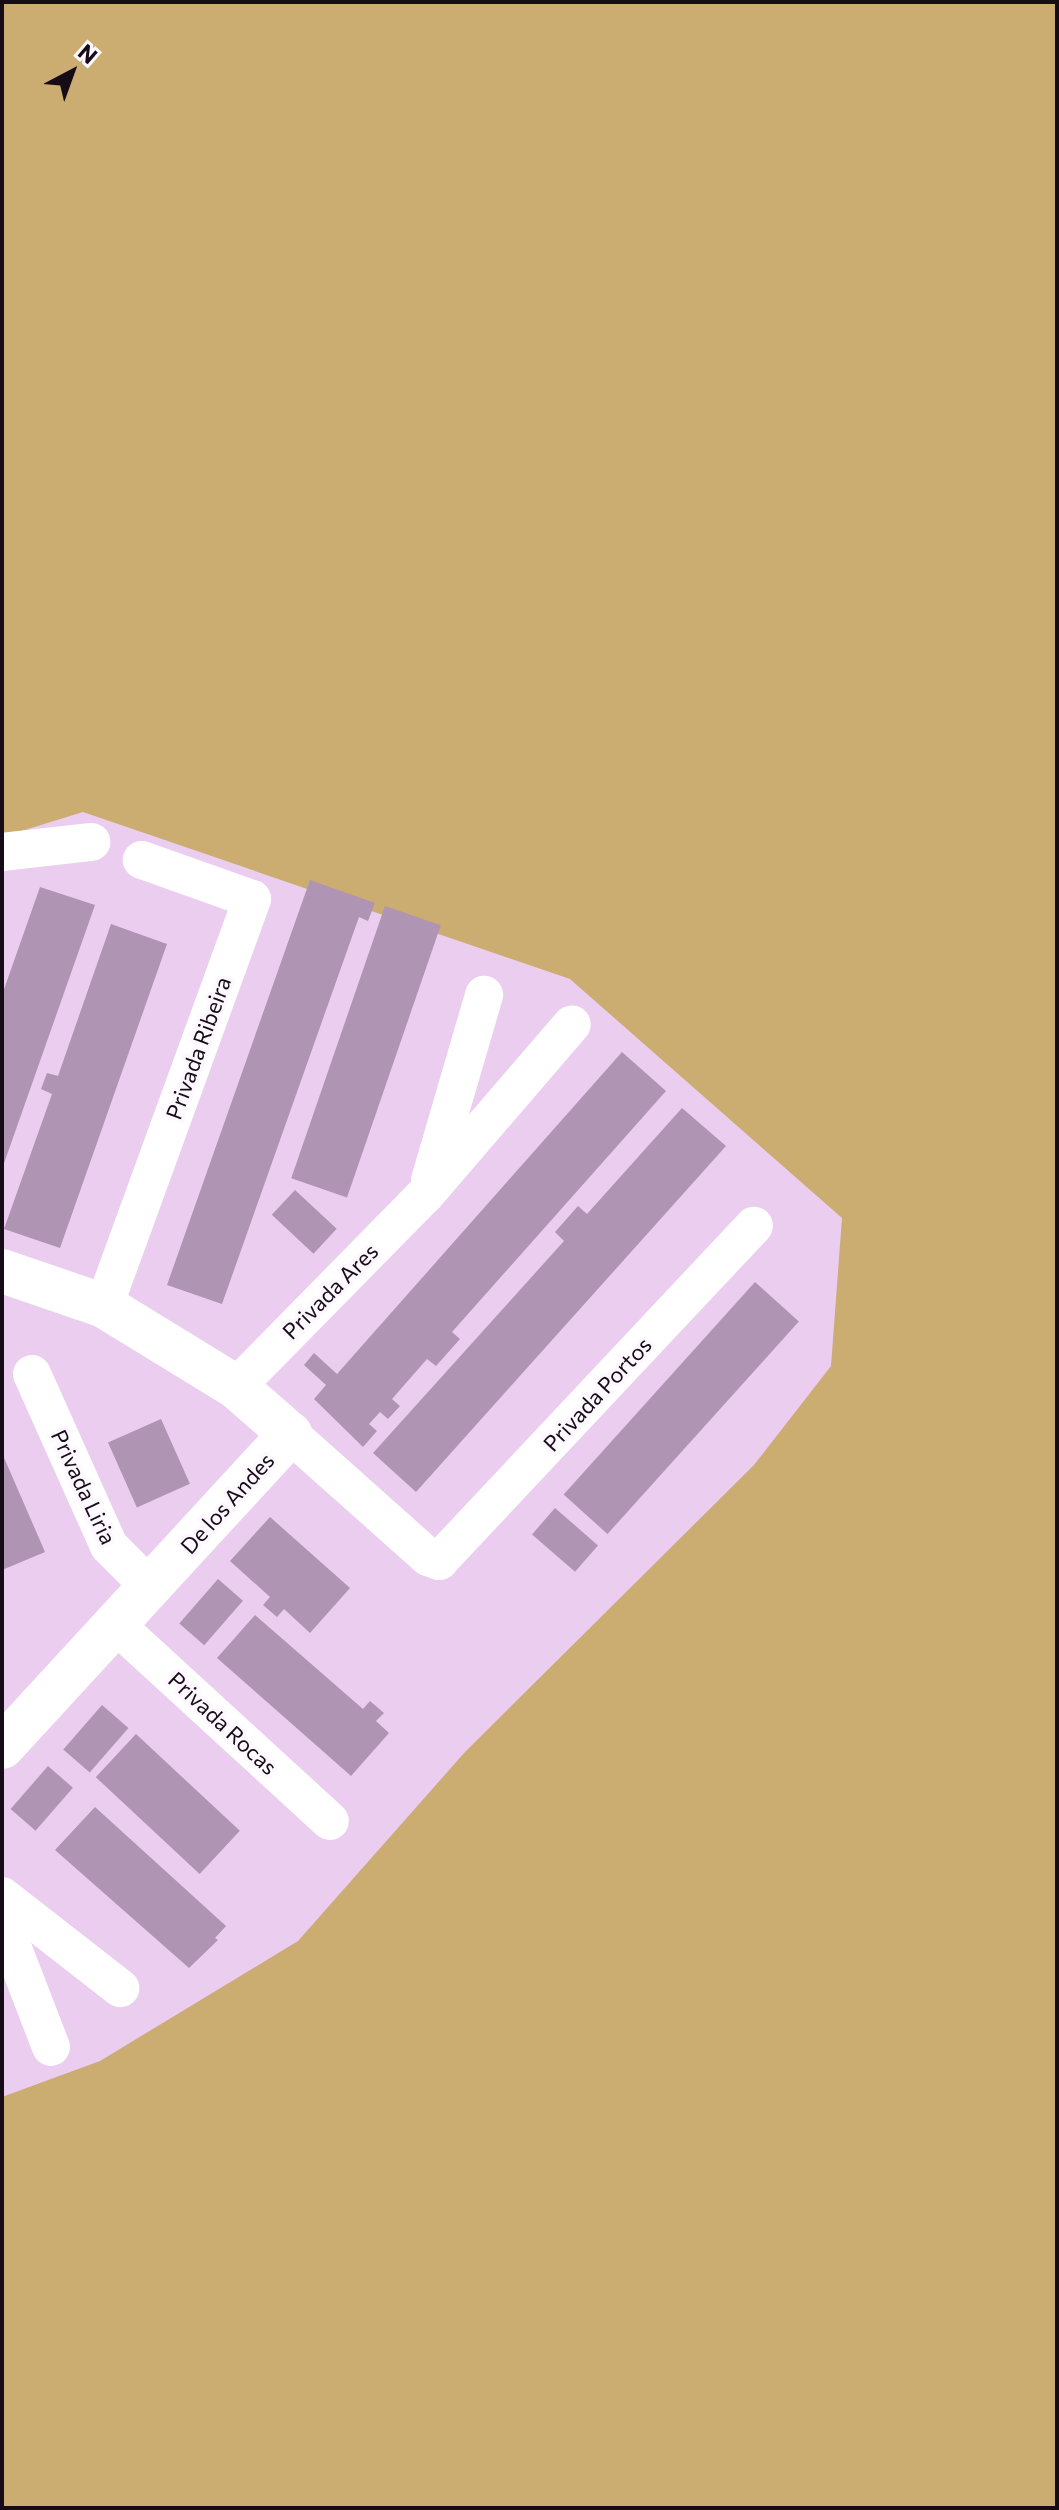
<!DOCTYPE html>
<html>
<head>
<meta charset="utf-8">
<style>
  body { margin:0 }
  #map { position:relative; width:1059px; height:2510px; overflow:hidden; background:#ebcdef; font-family:Commissioner,sans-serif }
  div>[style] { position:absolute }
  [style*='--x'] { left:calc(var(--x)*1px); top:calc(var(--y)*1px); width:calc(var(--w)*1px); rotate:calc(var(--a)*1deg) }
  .green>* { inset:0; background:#cbac71 }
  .building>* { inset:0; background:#b094b4; transform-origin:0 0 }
  .minor>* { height:38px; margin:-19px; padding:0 19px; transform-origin:19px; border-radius:19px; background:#fff }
  .tertiary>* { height:44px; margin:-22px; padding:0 22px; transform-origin:22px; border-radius:22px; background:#fff }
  span { translate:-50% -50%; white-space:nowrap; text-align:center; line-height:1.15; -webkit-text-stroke:7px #fdf7fe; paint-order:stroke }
  .street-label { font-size:22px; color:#160c18 }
  .frame { position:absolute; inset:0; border:4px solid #160c18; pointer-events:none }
  .north { position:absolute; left:32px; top:32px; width:80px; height:80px; -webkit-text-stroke:6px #fdf7fe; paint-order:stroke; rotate:41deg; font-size:22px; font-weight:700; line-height:32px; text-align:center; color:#160c18 }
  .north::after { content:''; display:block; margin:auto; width:28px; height:36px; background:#160c18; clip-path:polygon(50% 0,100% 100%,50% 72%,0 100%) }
</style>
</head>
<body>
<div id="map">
  <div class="green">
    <div style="clip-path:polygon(2px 2px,1057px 2px,1057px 2508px,2px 2508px,2px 2097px,100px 2061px,298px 1941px,465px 1752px,754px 1465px,831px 1366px,842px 1218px,570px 979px,83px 812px,2px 837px)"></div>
  </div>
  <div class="building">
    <div style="clip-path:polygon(310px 880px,375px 903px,368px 921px,359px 917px,222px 1304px,167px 1285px)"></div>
    <div style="clip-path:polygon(40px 887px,95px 905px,2px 1169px,2px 995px)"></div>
    <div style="left:385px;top:906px;width:59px;height:288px;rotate:19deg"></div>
    <div style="clip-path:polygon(111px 924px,167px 944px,60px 1248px,4px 1229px,52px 1094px,41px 1089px,47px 1073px,58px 1076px)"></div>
    <div style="clip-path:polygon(622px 1052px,666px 1091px,452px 1332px,460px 1339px,436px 1366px,427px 1359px,392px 1399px,400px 1406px,388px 1419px,380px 1412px,369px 1424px,377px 1431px,363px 1447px,314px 1399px,326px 1385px,304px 1365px,314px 1353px,337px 1374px)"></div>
    <div style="clip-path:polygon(682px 1108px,726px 1146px,416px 1492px,373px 1453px,564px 1241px,555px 1232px,578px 1206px,587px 1214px)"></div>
    <div style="left:295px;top:1190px;width:57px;height:34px;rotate:43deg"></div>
    <div style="left:755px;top:1282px;width:59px;height:286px;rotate:42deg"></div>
    <div style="left:161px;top:1419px;width:71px;height:58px;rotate:66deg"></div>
    <div style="clip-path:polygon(2px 1453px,45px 1552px,2px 1570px)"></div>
    <div style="left:555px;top:1508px;width:57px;height:35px;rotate:41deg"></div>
    <div style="clip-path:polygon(270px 1517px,350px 1588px,310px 1633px,284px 1609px,277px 1617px,263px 1605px,270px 1597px,230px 1561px)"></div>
    <div style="left:218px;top:1579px;width:33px;height:59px;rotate:41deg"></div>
    <div style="clip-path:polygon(255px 1615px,363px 1709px,370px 1701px,384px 1713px,376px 1721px,389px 1733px,351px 1776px,217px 1658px)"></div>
    <div style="left:102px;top:1705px;width:35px;height:59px;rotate:41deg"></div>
    <div style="left:136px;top:1734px;width:142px;height:59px;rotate:43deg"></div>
    <div style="left:48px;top:1766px;width:33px;height:57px;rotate:41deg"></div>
    <div style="clip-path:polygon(95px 1807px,226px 1926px,215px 1938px,218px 1940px,189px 1968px,55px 1850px)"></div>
  </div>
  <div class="minor">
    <div style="--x:2;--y:852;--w:90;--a:-6.4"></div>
    <div style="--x:430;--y:1180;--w:193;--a:-73.7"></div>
    <div style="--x:104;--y:1306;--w:433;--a:-70"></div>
    <div style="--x:252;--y:899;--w:117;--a:-160.5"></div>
    <div style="--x:32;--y:1374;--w:188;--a:65.9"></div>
    <div style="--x:109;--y:1546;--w:59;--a:45"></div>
    <div style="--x:236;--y:1387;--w:269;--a:-45.5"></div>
    <div style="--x:425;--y:1195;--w:225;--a:-49.3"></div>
    <div style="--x:290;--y:1434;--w:185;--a:41.7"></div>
    <div style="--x:428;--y:1557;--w:12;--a:20"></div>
    <div style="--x:439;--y:1561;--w:460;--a:-46.8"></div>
    <div style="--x:116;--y:1625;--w:290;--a:42.5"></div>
    <div style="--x:2;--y:1896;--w:150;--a:37.9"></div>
    <div style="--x:2;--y:1920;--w:136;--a:68.9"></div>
  </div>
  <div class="tertiary">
    <div style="--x:2;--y:1271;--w:108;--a:18.9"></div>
    <div style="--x:104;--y:1306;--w:155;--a:31.5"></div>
    <div style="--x:236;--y:1387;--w:72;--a:41"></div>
    <div style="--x:290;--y:1434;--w:425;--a:132.6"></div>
  </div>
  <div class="street-label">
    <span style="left:198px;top:1048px;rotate:-70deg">Privada Ribeira</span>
    <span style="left:330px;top:1291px;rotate:-45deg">Privada Ares</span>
    <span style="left:597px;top:1394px;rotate:-47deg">Privada Portos</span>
    <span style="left:84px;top:1487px;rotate:65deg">Privada Liria</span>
    <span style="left:227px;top:1503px;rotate:-48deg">De los Andes</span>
    <span style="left:223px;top:1723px;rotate:43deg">Privada Rocas</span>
  </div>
  <div class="frame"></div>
  <div class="north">N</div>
</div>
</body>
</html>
